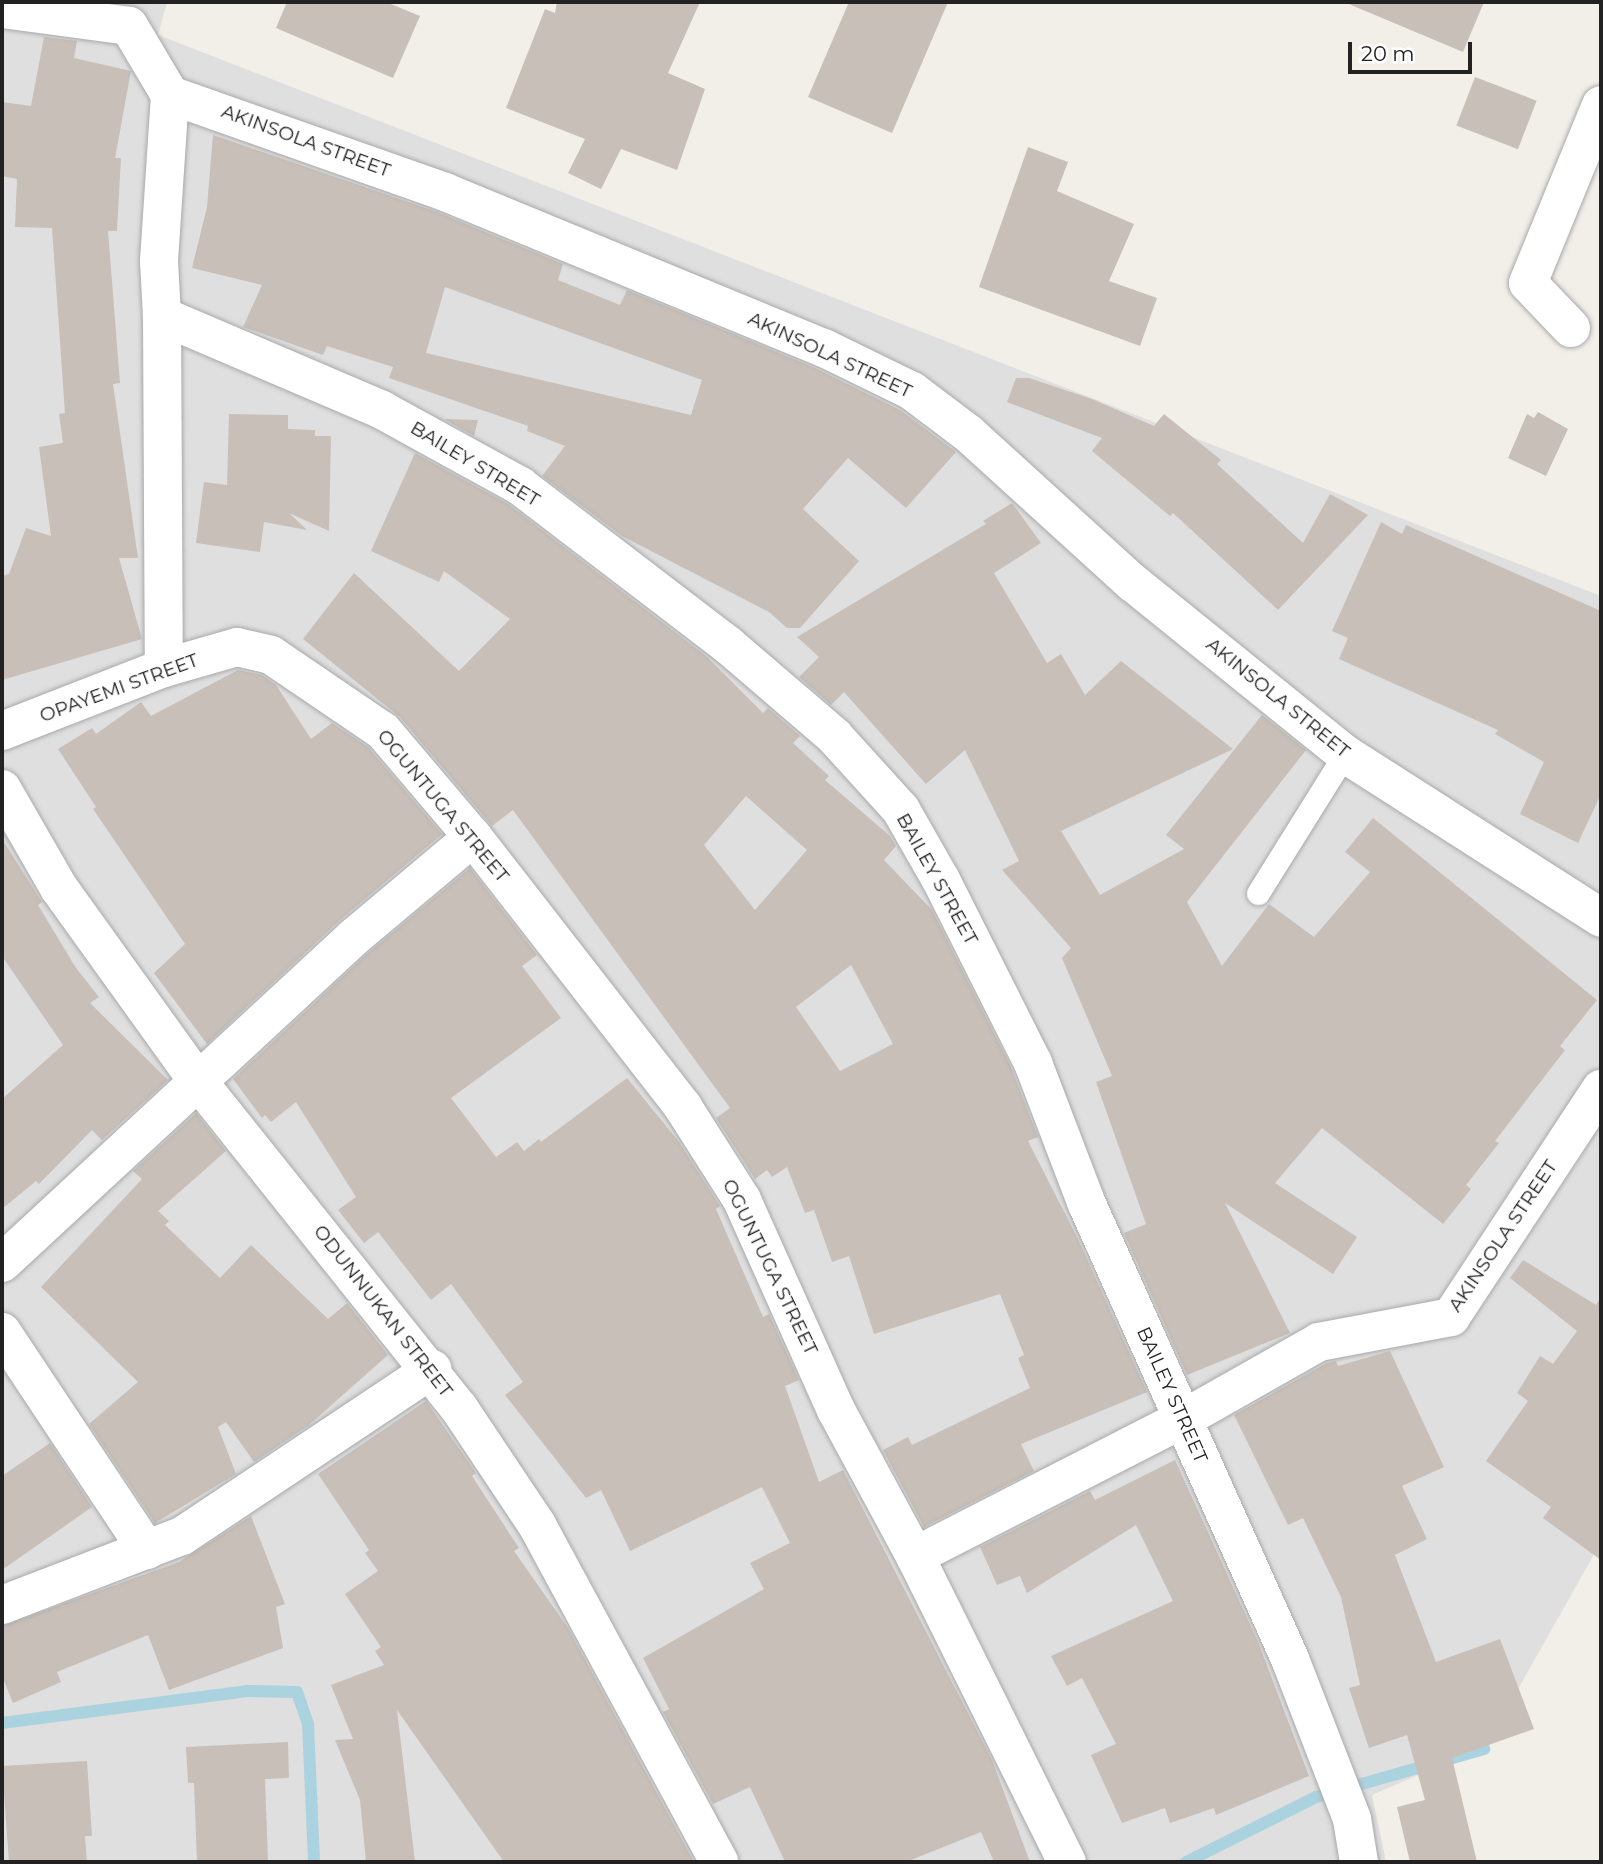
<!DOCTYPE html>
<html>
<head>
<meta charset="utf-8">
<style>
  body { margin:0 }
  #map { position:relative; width:1603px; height:1864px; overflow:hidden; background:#f2efe9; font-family:Montserrat,sans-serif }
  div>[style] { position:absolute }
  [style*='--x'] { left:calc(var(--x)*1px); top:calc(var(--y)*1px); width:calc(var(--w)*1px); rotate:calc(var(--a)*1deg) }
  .residential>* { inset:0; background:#e0dfdf }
  .stream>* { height:12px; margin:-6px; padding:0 6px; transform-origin:6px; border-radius:6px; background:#aad3df }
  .building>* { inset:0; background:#c7bfb8; transform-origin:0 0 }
  .roads { filter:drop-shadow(0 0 2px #a9a9a9) drop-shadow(0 0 2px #a9a9a9) }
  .service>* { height:23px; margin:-11.5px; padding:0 11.5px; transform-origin:11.5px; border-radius:11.5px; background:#fff }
  .minor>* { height:38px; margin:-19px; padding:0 19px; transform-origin:19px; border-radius:19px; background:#fff }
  span { translate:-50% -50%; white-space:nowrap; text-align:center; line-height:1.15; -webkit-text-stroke:7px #fff; paint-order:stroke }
  .street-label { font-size:19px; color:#222 }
  .frame { position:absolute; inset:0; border:4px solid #222; pointer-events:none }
  .scale { position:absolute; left:1348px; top:42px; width:124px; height:32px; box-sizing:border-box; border:4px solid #222; border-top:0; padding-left:9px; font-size:21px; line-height:24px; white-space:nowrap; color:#222; -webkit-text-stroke:5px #fff; paint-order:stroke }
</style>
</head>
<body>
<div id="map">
  <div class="residential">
    <div style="clip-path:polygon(2px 2px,167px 2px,158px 35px,1601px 596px,1601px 1542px,1486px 1746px,1372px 1795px,1386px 1862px,2px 1862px)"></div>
  </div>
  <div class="stream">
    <div style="--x:2;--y:1723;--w:248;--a:-7.4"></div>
    <div style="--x:248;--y:1691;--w:49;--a:1.2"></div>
    <div style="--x:297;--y:1692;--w:34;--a:71"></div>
    <div style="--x:308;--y:1724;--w:138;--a:87.5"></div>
    <div style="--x:1186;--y:1862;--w:145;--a:-26.6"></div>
    <div style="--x:1316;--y:1797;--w:175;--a:-15.9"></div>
  </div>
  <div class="building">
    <div style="clip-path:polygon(287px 2px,386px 2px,420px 16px,393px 78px,276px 28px)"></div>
    <div style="clip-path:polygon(557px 2px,700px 2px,668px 73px,705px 89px,677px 170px,621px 149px,601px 189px,568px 173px,585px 139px,506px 108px,545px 9px,555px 13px)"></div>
    <div style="clip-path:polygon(849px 2px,948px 2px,892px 133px,808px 97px)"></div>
    <div style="clip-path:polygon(1344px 2px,1484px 2px,1463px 52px)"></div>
    <div style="clip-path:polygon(44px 37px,77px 41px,74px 58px,131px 71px,115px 158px,121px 158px,117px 231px,108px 231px,120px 383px,113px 384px,138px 558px,119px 558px,142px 639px,2px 680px,2px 576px,9px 574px,26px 528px,51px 536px,39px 447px,63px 443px,59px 414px,65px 413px,52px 228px,15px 227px,17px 179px,2px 176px,2px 102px,31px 106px)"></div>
    <div style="left:1475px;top:77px;width:66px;height:52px;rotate:21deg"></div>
    <div style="clip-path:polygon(evenodd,213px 135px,437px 212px,563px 264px,558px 280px,620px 305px,627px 290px,815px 368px,900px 410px,956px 452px,906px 508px,848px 458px,803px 509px,859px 561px,800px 628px,787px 628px,769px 612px,622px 536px,542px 476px,565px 446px,527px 431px,528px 426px,389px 378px,393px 367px,327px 346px,323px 355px,243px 327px,262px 285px,192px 268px,207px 207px,213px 135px,445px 287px,702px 380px,691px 415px,426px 353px,445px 287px)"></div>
    <div style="clip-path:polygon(1028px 147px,1068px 162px,1057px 191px,1134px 224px,1109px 281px,1157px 298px,1140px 346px,979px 287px)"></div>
    <div style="clip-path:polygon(1016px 378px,1029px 378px,1092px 399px,1154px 426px,1164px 414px,1221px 460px,1217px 464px,1303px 543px,1330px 494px,1368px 515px,1278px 610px,1173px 513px,1170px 516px,1092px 451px,1102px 438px,1007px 402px)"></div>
    <div style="clip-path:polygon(1538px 412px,1568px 429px,1546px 476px,1508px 458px,1527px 414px,1534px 418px)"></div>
    <div style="clip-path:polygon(229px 414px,288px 415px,288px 429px,315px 430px,315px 436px,331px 436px,329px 531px,289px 513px,307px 530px,264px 522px,260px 552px,196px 543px,204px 482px,227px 485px)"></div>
    <div style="clip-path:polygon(444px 419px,478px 420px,474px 436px)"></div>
    <div style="clip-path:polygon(evenodd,415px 453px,508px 504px,706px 656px,763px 713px,768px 708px,800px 736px,793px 743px,829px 776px,825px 780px,890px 836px,896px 846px,884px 860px,932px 910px,1011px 1067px,1038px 1137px,1028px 1141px,1078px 1239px,1147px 1392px,1021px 1444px,1034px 1471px,924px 1527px,883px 1450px,908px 1437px,912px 1445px,1030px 1388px,1018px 1358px,1024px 1355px,1000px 1294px,874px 1334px,849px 1256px,832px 1262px,814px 1210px,805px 1213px,787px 1167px,772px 1177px,767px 1170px,755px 1179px,716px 1118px,730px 1108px,513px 810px,492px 826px,400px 717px,303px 639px,354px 573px,459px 671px,510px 619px,444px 571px,439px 582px,371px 551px,415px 453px,746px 796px,807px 850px,755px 910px,704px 845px,746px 796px,415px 453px,851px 965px,893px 1044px,840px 1071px,796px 1007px,851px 965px)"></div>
    <div style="clip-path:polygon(1012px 503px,1041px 543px,994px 573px,1047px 663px,1061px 654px,1085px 695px,1121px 661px,1233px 749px,1061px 831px,1100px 895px,1184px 849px,1166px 835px,1262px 715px,1306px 750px,1187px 902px,1222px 966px,1269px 904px,1314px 937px,1370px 872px,1345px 852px,1373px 818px,1597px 1000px,1560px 1046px,1565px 1050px,1495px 1141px,1499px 1143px,1466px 1185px,1471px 1189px,1443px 1224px,1322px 1128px,1275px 1183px,1357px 1237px,1333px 1274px,1225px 1203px,1290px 1333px,1187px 1375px,1124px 1233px,1146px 1224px,1096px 1082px,1112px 1076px,1062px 958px,1071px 948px,1002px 870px,1019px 861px,965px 750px,926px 784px,844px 692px,831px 705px,799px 677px,819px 657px,797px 637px,986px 524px,983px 521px)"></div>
    <div style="clip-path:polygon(1381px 522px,1402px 534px,1406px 525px,1601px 611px,1601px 794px,1578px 843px,1520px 814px,1544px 762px,1495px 734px,1498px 730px,1339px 659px,1348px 638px,1332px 631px)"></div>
    <div style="clip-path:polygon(238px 670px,262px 675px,276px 685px,311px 739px,332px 723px,368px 747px,442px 834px,339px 921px,207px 1044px,154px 973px,185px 944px,93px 809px,96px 807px,58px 749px,92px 728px,96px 734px,141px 702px,151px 716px)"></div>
    <div style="clip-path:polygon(2px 839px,42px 902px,38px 905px,76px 968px,99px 997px,90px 1003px,168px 1080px,102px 1140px,92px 1130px,39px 1184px,36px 1181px,2px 1209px,2px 1099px,63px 1045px,2px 956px)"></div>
    <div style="clip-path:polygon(470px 868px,537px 955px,522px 966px,561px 1018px,451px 1098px,496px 1157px,517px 1142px,524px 1151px,539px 1139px,541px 1142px,627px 1078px,679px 1142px,720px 1206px,716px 1209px,763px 1317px,769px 1314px,799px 1380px,785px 1386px,819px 1482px,843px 1470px,992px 1760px,1030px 1862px,994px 1862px,981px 1832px,906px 1862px,785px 1862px,750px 1787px,713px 1804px,663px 1712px,669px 1709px,643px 1658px,764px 1589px,750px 1563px,790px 1543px,762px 1487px,630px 1551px,601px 1490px,586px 1498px,505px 1395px,523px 1382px,451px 1284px,431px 1300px,378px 1232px,364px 1243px,338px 1210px,356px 1197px,296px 1102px,271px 1122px,265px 1115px,262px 1118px,233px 1079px,368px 953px)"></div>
    <div style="clip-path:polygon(196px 1113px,226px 1151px,158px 1211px,169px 1221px,165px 1225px,220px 1278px,251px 1245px,328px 1319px,347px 1303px,388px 1355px,309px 1425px,254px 1462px,226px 1422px,218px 1427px,236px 1474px,155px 1523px,89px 1424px,138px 1382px,41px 1287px,142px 1179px,133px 1171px)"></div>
    <div style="clip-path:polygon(1523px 1260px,1596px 1305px,1601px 1297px,1601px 1560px,1543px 1518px,1551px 1507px,1486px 1461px,1528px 1401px,1517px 1393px,1540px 1356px,1553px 1364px,1577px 1331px,1510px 1278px)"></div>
    <div style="clip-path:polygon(1390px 1351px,1444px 1467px,1402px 1486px,1427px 1539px,1395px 1555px,1436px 1662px,1500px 1639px,1534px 1729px,1452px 1758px,1477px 1862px,1410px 1862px,1397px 1807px,1425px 1800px,1407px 1735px,1369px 1748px,1349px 1688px,1360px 1685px,1341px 1597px,1303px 1518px,1288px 1525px,1234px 1415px,1327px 1363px,1336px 1361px,1338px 1366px)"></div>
    <div style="clip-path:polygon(426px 1401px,476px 1473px,472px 1476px,519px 1548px,514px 1551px,568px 1628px,694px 1862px,504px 1862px,397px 1710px,415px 1862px,366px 1862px,360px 1800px,335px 1740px,353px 1739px,331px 1685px,384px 1665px,375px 1651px,381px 1647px,345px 1594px,378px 1571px,365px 1553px,369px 1550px,318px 1474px)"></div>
    <div style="clip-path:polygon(50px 1443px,92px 1507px,2px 1570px,2px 1476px)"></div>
    <div style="clip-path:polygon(1175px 1460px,1258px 1642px,1309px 1776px,1216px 1815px,1214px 1808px,1170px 1823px,1165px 1808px,1122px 1823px,1091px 1755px,1116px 1744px,1082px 1678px,1067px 1686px,1051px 1656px,1173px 1601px,1136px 1525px,1027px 1593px,1020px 1576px,997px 1585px,980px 1547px,1090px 1491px,1095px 1500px)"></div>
    <div style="clip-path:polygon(251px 1516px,285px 1604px,276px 1607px,283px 1648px,169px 1690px,148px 1635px,57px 1672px,61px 1682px,13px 1703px,2px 1676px,2px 1626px,179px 1562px)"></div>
    <div style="clip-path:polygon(288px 1742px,289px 1778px,265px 1779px,268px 1862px,197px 1862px,194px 1783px,188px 1783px,186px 1747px)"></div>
    <div style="clip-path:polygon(87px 1761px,92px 1836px,85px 1836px,87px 1862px,9px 1862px,2px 1766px)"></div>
  </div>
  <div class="roads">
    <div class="service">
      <div style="--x:1258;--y:893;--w:164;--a:-58"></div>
    </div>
    <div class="minor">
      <div style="--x:2;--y:9;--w:128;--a:7.6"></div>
      <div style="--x:129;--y:26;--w:80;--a:59.3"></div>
      <div style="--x:170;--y:95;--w:292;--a:19.4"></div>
      <div style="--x:445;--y:192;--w:410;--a:22.4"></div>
      <div style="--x:824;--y:348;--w:98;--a:26"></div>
      <div style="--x:912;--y:391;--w:71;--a:37"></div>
      <div style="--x:969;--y:434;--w:222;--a:42.3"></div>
      <div style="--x:1133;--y:583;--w:272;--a:38.9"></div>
      <div style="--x:1345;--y:754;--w:304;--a:32.6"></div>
      <div style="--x:170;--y:95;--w:166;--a:93.8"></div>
      <div style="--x:159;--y:261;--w:55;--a:86.9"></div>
      <div style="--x:162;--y:316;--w:239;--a:23.1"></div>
      <div style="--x:382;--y:410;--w:158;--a:28.8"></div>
      <div style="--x:520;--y:486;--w:262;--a:37.4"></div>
      <div style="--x:728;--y:645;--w:140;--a:40.6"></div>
      <div style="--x:834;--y:736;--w:100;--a:47.8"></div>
      <div style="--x:901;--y:810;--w:81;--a:60.3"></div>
      <div style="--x:941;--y:880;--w:205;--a:63.3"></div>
      <div style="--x:1033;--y:1063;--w:149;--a:69.1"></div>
      <div style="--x:1086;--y:1202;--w:500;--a:65.94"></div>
      <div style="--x:1290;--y:1659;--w:172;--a:68.8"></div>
      <div style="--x:1352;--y:1819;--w:44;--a:80.8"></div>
      <div style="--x:162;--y:316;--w:352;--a:89.7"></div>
      <div style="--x:1571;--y:328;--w:62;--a:-133.7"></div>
      <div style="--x:1528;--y:283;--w:192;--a:-67.7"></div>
      <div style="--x:2;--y:731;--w:174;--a:-21.3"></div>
      <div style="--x:164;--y:668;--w:76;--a:-16"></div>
      <div style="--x:237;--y:647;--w:35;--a:13"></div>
      <div style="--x:271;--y:655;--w:135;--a:34.2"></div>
      <div style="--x:383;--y:731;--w:139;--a:49.7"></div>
      <div style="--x:473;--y:837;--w:342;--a:52.1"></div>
      <div style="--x:683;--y:1107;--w:110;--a:57.6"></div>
      <div style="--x:742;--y:1200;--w:230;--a:65.9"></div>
      <div style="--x:836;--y:1410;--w:166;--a:61.6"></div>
      <div style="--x:915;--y:1556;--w:342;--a:63.6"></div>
      <div style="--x:2;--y:789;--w:114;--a:60.1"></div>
      <div style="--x:59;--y:888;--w:236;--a:54.3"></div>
      <div style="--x:197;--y:1080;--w:420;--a:51.4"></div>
      <div style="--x:459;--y:1408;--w:141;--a:56.3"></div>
      <div style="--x:537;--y:1525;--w:383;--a:61.6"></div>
      <div style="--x:2;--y:1263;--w:480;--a:-42.8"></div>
      <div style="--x:354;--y:937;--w:155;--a:-40"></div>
      <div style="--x:2;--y:1332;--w:262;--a:56.4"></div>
      <div style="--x:915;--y:1556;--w:301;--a:-27.1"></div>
      <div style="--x:1183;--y:1419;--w:156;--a:-29.5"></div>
      <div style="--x:1319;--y:1342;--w:134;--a:-10.7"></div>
      <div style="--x:1451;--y:1317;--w:273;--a:-56.7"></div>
      <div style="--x:2;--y:1605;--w:193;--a:-21"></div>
      <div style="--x:182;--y:1536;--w:301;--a:-33.7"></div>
    </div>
  </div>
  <div class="street-label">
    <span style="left:306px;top:141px;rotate:20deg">AKINSOLA STREET</span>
    <span style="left:830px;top:355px;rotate:25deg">AKINSOLA STREET</span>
    <span style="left:475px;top:464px;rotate:31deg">BAILEY STREET</span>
    <span style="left:119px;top:688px;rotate:-20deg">OPAYEMI STREET</span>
    <span style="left:1278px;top:698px;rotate:39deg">AKINSOLA STREET</span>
    <span style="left:443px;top:806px;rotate:50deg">OGUNTUGA STREET</span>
    <span style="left:937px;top:879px;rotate:61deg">BAILEY STREET</span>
    <span style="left:1503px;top:1236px;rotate:-56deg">AKINSOLA STREET</span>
    <span style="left:770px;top:1267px;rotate:64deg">OGUNTUGA STREET</span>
    <span style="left:383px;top:1311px;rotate:52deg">ODUNNUKAN STREET</span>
    <span style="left:1172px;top:1395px;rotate:66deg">BAILEY STREET</span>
  </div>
  <div class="frame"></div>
  <div class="scale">20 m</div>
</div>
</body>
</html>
